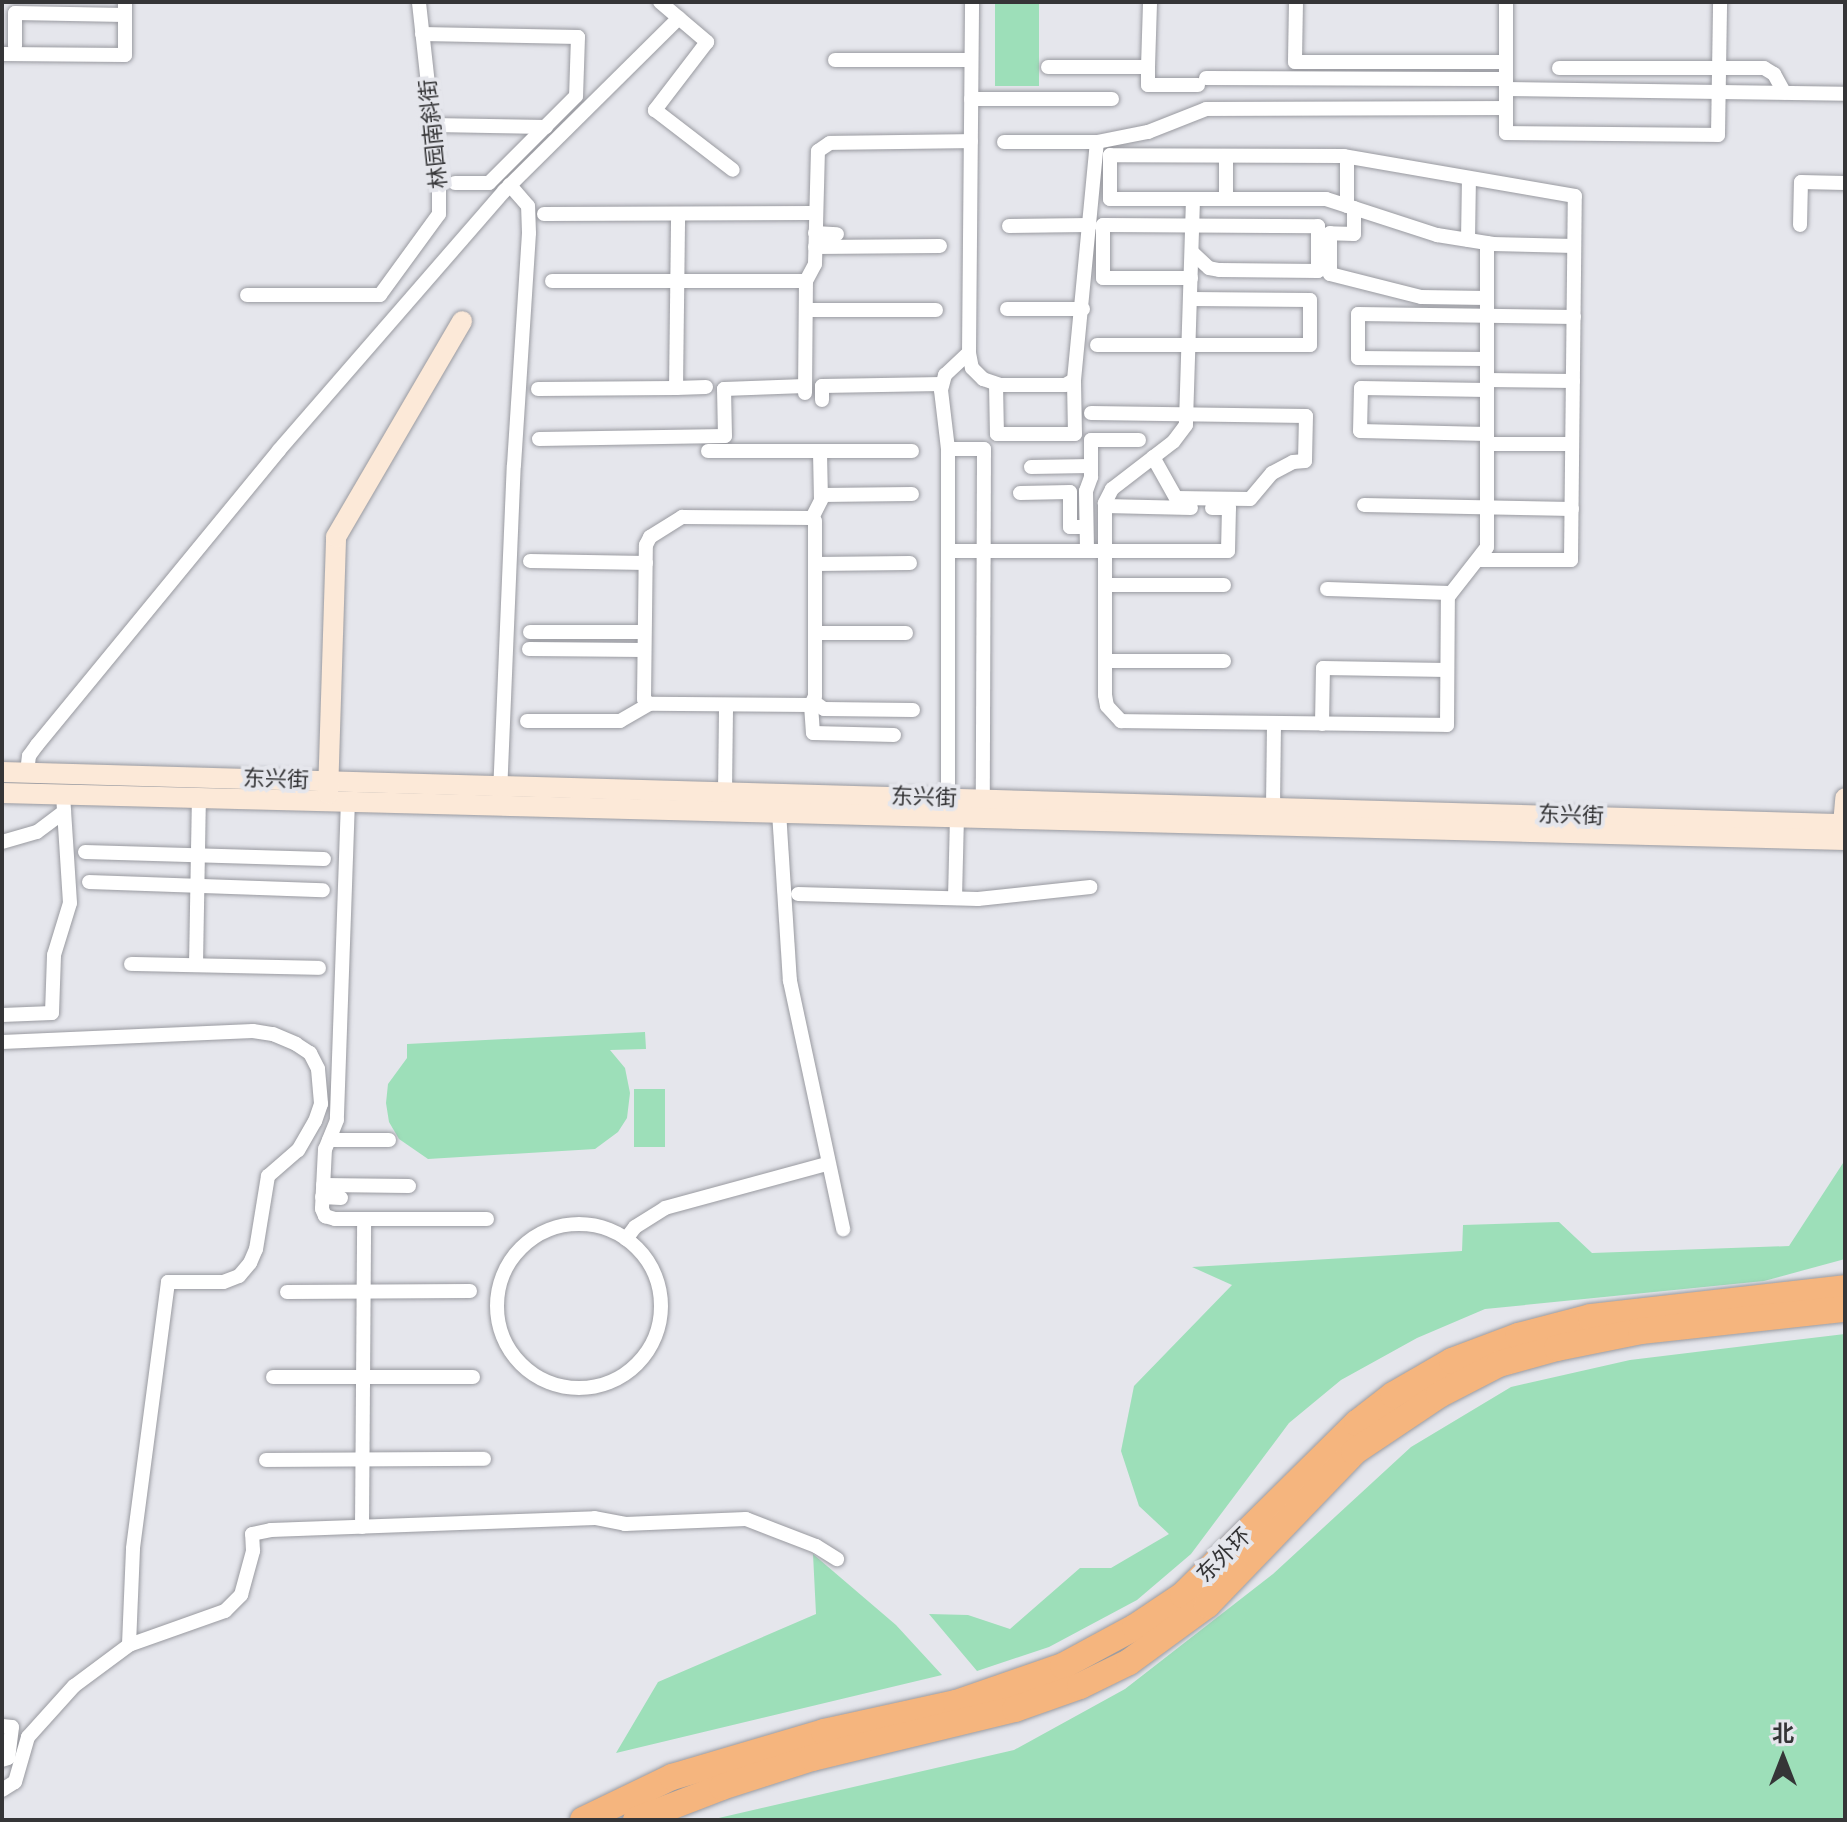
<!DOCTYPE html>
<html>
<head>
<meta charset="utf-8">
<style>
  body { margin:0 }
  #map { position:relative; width:1847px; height:1822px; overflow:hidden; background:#e5e6ec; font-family:"DejaVu Sans","Noto Sans SC",sans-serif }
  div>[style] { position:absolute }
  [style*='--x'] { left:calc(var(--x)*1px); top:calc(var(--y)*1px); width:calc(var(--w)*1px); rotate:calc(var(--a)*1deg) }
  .green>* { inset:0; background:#9ddfb9; transform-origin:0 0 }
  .roads { filter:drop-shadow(0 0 2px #999aa0) drop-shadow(0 0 2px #999aa0) }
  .street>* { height:14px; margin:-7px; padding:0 7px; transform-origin:7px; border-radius:7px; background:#fff }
  .street>.ring { margin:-7px; padding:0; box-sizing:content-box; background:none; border:14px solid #fff; border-radius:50% }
  .secondary>* { height:20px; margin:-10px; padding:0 10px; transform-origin:10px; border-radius:10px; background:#fce9d8 }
  .highway>* { height:26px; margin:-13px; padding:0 13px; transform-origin:13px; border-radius:13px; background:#f5b57e }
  span { translate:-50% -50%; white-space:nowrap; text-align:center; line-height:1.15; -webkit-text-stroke:8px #e5e6ec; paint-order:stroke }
  .street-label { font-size:22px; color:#353537 }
  .frame { position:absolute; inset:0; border:4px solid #353537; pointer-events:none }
  .north { position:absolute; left:1743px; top:1718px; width:80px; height:80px; -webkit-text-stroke:6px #e5e6ec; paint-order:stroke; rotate:0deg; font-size:22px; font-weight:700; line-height:32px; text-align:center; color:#353537 }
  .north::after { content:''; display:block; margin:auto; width:28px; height:36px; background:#353537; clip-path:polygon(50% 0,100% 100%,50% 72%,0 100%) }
</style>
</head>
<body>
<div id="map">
  <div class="green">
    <div style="left:995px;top:2px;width:44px;height:84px"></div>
    <div style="clip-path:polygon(645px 1032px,646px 1049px,610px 1050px,625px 1068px,630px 1093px,627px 1118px,618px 1132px,595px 1149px,428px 1159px,399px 1139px,389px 1122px,386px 1103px,388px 1084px,407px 1058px,407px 1044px)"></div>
    <div style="left:634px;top:1089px;width:31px;height:58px"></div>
    <div style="clip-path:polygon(1845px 1160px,1845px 1259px,1764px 1281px,1485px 1309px,1417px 1338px,1341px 1380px,1289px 1423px,1191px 1554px,1137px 1600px,1049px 1647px,977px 1671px,929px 1614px,968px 1615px,1010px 1629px,1080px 1568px,1111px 1568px,1169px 1534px,1139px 1506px,1121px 1451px,1134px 1386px,1232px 1285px,1192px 1267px,1462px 1251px,1463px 1225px,1559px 1222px,1592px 1253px,1789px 1246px)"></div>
    <div style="clip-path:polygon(1845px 1334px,1845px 1820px,710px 1820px,1014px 1750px,1125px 1689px,1273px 1574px,1411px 1447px,1511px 1387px,1630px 1360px)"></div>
    <div style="clip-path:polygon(813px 1554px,896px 1625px,942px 1675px,616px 1753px,658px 1682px,816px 1614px)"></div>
  </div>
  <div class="roads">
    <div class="street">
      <div style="--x:660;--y:2;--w:62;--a:40.4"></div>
      <div style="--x:707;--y:42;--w:86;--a:127.4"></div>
      <div style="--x:655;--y:110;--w:98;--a:37.6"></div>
      <div style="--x:1296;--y:2;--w:60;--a:91"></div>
      <div style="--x:1295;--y:62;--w:211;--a:0"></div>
      <div style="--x:1506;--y:2;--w:131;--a:90"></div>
      <div style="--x:1506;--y:133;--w:212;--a:0.5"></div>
      <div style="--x:1718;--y:135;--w:133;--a:-89.1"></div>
      <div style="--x:422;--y:34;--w:156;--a:1.1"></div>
      <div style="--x:578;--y:37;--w:59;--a:91.9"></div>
      <div style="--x:576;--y:96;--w:123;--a:135"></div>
      <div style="--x:489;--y:183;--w:34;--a:180"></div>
      <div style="--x:15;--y:46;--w:33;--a:-90"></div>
      <div style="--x:15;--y:13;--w:110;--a:1"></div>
      <div style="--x:125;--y:15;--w:13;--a:-90"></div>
      <div style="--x:2;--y:54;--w:123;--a:0.5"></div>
      <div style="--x:125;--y:55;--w:40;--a:-90"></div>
      <div style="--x:835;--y:60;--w:136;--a:0"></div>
      <div style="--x:1048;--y:67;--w:100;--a:0"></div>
      <div style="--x:1148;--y:67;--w:65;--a:-88.2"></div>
      <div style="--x:1148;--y:67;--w:18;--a:90"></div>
      <div style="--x:1148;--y:85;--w:50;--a:0"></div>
      <div style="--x:1559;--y:68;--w:205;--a:0"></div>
      <div style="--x:1764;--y:68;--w:12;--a:31"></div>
      <div style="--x:1774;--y:74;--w:21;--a:61"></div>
      <div style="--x:1206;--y:78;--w:300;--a:0.2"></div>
      <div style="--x:1506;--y:89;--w:339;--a:0.8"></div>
      <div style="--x:971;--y:99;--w:141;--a:0"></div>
      <div style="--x:433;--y:125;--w:113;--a:1"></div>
      <div style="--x:1004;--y:142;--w:93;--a:0"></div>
      <div style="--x:1226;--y:156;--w:43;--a:90"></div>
      <div style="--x:1347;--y:157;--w:49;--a:90"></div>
      <div style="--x:1193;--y:199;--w:226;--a:91.8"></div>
      <div style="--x:1186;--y:425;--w:21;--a:127"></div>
      <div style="--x:1173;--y:442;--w:77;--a:142.4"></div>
      <div style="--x:1112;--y:489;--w:16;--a:117"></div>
      <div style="--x:1105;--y:503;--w:192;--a:90"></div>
      <div style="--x:1105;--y:695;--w:11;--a:80"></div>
      <div style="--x:1107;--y:706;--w:21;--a:47"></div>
      <div style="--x:1121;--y:721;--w:326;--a:0.7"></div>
      <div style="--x:1447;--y:725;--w:128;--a:-89.6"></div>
      <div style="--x:1448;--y:597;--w:63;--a:-52"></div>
      <div style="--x:1487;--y:547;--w:304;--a:-90"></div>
      <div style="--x:1354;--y:208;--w:26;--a:90"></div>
      <div style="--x:1354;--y:234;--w:24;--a:-178"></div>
      <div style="--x:1330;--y:233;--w:41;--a:90"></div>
      <div style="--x:1330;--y:274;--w:94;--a:14.2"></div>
      <div style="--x:1421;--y:297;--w:66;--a:0.9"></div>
      <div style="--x:544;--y:214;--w:271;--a:-0.2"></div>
      <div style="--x:1800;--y:225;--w:43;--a:-88.7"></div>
      <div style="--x:1801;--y:182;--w:44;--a:1.3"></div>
      <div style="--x:1009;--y:226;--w:81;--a:-0.7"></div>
      <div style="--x:815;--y:233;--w:22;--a:3"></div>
      <div style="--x:1468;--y:240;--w:61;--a:-89.1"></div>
      <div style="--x:815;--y:247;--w:125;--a:-0.5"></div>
      <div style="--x:1191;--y:278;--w:88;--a:180"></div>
      <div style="--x:1103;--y:278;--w:53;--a:-90"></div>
      <div style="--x:1103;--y:225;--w:215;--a:0.3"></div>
      <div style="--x:1318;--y:226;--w:45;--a:90"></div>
      <div style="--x:1318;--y:271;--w:99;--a:-179.4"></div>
      <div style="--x:1219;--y:270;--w:10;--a:-169"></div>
      <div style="--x:1209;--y:268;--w:23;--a:-137"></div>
      <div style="--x:552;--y:281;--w:254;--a:0"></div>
      <div style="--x:247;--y:295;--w:133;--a:0"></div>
      <div style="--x:380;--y:295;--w:100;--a:-53.9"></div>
      <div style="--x:439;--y:214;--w:30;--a:-90"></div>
      <div style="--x:439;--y:184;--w:183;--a:-96.3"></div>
      <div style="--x:1007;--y:309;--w:76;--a:0"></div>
      <div style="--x:806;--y:310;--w:130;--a:0"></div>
      <div style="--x:1097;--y:345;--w:213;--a:0"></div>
      <div style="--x:1310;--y:345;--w:45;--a:-90"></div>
      <div style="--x:1310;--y:300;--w:119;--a:-179.5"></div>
      <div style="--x:969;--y:353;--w:15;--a:79"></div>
      <div style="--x:972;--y:368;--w:16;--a:45"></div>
      <div style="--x:983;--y:379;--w:18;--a:19"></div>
      <div style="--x:1000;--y:385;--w:65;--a:0"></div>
      <div style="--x:1065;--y:385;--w:10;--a:-29"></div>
      <div style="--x:1074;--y:380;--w:239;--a:-84.5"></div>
      <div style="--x:1097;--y:142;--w:52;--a:-11.1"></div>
      <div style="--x:1148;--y:132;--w:62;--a:-21.6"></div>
      <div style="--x:1206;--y:109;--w:299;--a:-0.2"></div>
      <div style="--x:1487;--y:359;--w:129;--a:-179.6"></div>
      <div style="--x:1358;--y:358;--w:44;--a:-90"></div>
      <div style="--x:1358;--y:314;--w:216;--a:0.8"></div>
      <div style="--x:1487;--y:380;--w:86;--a:0.7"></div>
      <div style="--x:996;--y:384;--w:50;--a:88.9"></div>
      <div style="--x:997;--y:434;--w:78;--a:0"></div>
      <div style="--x:1075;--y:434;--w:54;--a:-91.1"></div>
      <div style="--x:676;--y:388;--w:30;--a:-2"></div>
      <div style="--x:538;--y:389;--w:138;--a:-0.4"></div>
      <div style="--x:676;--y:388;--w:174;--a:-89.3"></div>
      <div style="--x:1487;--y:390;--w:126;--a:-179.1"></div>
      <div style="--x:1361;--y:388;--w:43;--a:91.3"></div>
      <div style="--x:1360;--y:431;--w:127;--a:1.4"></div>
      <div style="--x:805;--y:393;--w:112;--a:-89.5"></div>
      <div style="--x:806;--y:281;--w:19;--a:-62"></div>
      <div style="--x:815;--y:264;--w:113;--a:-88.5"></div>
      <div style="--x:818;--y:151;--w:14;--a:-34"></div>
      <div style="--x:830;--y:143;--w:141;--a:-0.8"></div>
      <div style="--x:822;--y:400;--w:14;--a:-90"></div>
      <div style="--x:822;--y:386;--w:120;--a:-1"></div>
      <div style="--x:1091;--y:413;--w:215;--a:0.8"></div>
      <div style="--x:1306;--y:416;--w:45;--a:91.3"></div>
      <div style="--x:1305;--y:461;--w:12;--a:175"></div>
      <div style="--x:1293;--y:462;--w:24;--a:152"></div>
      <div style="--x:1272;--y:473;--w:34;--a:130"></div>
      <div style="--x:1250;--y:499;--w:74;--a:-179.2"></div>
      <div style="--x:1176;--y:498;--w:47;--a:-119.3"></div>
      <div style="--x:539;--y:439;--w:186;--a:-0.9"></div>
      <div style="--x:725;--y:436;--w:47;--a:-91.2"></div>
      <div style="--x:724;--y:389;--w:81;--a:-2.1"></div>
      <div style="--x:1487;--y:444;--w:85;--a:0"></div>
      <div style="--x:948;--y:449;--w:59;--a:-96.8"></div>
      <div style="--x:941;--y:390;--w:16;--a:-75"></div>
      <div style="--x:945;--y:375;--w:33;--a:-43"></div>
      <div style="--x:969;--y:353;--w:351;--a:-89.5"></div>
      <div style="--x:708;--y:451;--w:204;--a:0"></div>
      <div style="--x:1031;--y:467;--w:60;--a:-1"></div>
      <div style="--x:1020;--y:493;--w:50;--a:-1.1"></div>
      <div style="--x:1070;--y:492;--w:35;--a:90"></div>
      <div style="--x:1070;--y:527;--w:16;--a:0"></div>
      <div style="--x:821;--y:495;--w:91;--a:-0.6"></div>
      <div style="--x:1364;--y:505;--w:208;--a:1.1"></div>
      <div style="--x:1105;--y:506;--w:86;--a:1.3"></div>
      <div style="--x:682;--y:517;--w:130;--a:0.4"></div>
      <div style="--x:812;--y:518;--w:4;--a:45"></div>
      <div style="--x:815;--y:521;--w:175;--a:90"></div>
      <div style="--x:815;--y:696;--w:10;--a:114"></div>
      <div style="--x:811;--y:705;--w:162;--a:-179.6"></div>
      <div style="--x:649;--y:704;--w:7;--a:-135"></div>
      <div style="--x:644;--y:699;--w:154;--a:-89.3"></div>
      <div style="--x:646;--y:545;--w:9;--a:-63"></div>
      <div style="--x:650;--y:537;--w:38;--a:-32"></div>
      <div style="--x:812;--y:518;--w:20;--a:-63"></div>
      <div style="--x:821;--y:500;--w:49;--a:-91.2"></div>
      <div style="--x:1087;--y:550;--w:59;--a:-91"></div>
      <div style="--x:1086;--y:491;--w:15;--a:-70"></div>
      <div style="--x:1091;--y:477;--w:37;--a:-90"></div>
      <div style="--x:1091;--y:440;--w:48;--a:0"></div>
      <div style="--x:948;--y:551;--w:280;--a:0"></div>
      <div style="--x:1228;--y:551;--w:43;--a:-88.7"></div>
      <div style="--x:1229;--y:508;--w:17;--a:180"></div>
      <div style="--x:1480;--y:560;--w:91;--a:0"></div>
      <div style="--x:1571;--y:560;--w:364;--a:-89.4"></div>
      <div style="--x:1575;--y:196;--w:234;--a:-170.2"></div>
      <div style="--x:1344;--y:156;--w:234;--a:-179.8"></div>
      <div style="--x:1110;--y:155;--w:44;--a:90"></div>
      <div style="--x:1110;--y:199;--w:216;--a:0"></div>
      <div style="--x:1326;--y:199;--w:117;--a:18"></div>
      <div style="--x:1437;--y:235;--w:57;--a:9.1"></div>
      <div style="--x:1493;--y:244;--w:81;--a:1.4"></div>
      <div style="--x:530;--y:561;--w:116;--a:1"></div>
      <div style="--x:815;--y:564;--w:95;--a:-0.6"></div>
      <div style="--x:1105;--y:585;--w:119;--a:0"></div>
      <div style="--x:1327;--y:589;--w:123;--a:1.9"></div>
      <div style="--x:530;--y:632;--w:114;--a:0"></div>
      <div style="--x:815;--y:633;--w:91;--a:0"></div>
      <div style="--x:529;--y:649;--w:114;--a:0.5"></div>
      <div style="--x:1105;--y:661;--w:119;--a:0"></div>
      <div style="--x:814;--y:702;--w:12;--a:35"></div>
      <div style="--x:824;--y:709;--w:89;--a:0.6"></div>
      <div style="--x:811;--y:705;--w:28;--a:86"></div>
      <div style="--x:813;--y:733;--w:81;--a:1.4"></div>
      <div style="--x:527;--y:721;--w:93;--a:0"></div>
      <div style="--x:620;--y:721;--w:34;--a:-30"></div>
      <div style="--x:1322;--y:724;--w:56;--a:-89"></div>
      <div style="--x:1323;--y:668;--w:124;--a:0.9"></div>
      <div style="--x:27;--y:772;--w:16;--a:-83"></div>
      <div style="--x:29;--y:756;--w:14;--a:-54"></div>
      <div style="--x:37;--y:745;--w:382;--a:-50.6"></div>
      <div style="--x:279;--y:450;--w:343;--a:-49"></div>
      <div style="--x:504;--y:191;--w:246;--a:-44.7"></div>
      <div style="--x:725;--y:792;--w:87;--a:-89.3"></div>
      <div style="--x:500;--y:794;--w:329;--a:-87.6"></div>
      <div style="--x:514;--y:465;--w:232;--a:-86.3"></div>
      <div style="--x:529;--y:233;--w:27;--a:-92"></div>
      <div style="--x:528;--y:206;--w:28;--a:-131"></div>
      <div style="--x:948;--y:798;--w:349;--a:-90"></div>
      <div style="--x:948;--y:449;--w:36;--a:0"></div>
      <div style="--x:984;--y:449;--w:350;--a:90.2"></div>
      <div style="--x:348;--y:800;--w:320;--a:92"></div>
      <div style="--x:337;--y:1120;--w:31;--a:112"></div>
      <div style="--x:325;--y:1149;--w:60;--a:92.9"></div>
      <div style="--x:322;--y:1209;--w:8;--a:67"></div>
      <div style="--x:325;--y:1216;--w:10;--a:17"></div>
      <div style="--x:335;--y:1219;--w:152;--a:0"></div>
      <div style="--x:1273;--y:806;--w:83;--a:-89.3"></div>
      <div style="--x:779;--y:812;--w:169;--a:86.3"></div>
      <div style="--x:790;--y:981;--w:254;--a:77.9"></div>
      <div style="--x:2;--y:842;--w:36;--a:-16"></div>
      <div style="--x:37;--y:832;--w:34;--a:-37"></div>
      <div style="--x:85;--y:852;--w:239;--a:1.7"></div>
      <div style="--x:89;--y:882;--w:234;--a:2"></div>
      <div style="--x:798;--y:894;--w:180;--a:1.6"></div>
      <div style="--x:978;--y:899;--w:113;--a:-6.1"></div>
      <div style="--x:955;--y:898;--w:82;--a:-88.6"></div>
      <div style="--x:131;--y:964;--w:188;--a:1.2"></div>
      <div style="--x:196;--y:965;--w:168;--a:-89"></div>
      <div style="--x:2;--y:1015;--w:50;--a:-2.3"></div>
      <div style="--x:52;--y:1013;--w:58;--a:-88"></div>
      <div style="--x:54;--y:955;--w:54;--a:-72.9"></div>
      <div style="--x:70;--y:903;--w:109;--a:-93.7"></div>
      <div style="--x:2;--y:1042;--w:251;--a:-2.5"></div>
      <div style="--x:253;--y:1031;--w:20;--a:9"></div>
      <div style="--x:273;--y:1034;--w:25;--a:23"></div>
      <div style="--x:296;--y:1044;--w:17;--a:33"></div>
      <div style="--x:310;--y:1053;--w:18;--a:63"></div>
      <div style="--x:318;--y:1069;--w:35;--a:85"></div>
      <div style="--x:321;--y:1104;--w:18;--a:109"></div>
      <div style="--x:315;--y:1121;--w:34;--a:120"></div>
      <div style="--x:298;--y:1150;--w:40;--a:139"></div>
      <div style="--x:268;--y:1176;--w:74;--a:99.3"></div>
      <div style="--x:256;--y:1249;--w:15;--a:113"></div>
      <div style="--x:250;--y:1263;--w:17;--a:130"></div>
      <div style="--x:239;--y:1276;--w:17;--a:159"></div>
      <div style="--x:223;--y:1282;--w:55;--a:180"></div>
      <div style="--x:168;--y:1282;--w:269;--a:97.5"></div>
      <div style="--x:133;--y:1549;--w:96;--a:92.4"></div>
      <div style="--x:329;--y:1140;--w:60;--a:0"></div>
      <div style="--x:323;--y:1185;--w:86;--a:0.7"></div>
      <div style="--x:322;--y:1197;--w:19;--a:3"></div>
      <div class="ring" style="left:497px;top:1224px;width:150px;height:150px"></div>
      <div style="--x:626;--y:1239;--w:15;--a:-53"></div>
      <div style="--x:635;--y:1227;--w:36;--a:-32"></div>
      <div style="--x:665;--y:1208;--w:168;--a:-15.2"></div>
      <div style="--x:287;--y:1292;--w:183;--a:-0.3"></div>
      <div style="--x:273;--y:1377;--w:200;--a:0"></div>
      <div style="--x:266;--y:1460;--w:218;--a:-0.3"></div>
      <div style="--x:362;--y:1527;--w:308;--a:-89.6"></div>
      <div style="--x:2;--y:1726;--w:10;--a:6"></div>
      <div style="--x:12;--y:1727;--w:31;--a:97"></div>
      <div style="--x:8;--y:1758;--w:6;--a:162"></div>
      <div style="--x:2;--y:1790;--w:15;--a:-32"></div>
      <div style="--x:15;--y:1782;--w:47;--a:-73.9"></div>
      <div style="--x:28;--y:1737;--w:69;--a:-48"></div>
      <div style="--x:74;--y:1686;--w:69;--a:-36.7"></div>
      <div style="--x:129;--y:1645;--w:102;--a:-19.5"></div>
      <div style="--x:225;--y:1611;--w:23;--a:-45"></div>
      <div style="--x:241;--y:1595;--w:46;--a:-74.7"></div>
      <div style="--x:253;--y:1551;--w:17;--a:-93"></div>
      <div style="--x:252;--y:1534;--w:19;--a:-12"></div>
      <div style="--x:271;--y:1530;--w:324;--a:-2.1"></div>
      <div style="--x:595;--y:1518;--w:31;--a:11"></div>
      <div style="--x:625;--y:1524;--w:121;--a:-2.4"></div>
      <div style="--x:746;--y:1519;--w:75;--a:21.1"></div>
      <div style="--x:816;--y:1546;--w:25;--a:32"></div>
    </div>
    <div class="secondary">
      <div style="--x:2;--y:772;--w:1844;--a:1.62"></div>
      <div style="--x:2;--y:793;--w:1844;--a:1.46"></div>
      <div style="--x:328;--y:794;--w:257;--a:-88.2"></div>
      <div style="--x:336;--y:537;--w:250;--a:-59.7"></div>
      <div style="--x:1842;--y:836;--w:38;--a:-85"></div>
    </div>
    <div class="highway">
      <div style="--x:583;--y:1820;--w:99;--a:-25.8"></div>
      <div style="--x:672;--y:1777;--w:159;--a:-16.5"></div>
      <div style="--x:824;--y:1732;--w:135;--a:-12.4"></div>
      <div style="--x:956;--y:1703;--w:113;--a:-19.1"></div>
      <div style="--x:1063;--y:1666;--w:82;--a:-28.4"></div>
      <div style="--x:1135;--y:1627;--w:58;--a:-33.7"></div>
      <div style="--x:1183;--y:1595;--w:245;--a:-44.7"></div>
      <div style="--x:1357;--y:1423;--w:46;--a:-37.9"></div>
      <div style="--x:1393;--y:1395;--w:68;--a:-30"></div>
      <div style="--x:1452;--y:1361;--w:71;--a:-20.7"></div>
      <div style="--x:1518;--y:1336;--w:75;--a:-14.6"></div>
      <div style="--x:1591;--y:1317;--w:256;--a:-6.5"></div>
      <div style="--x:636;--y:1820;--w:92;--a:-21"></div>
      <div style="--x:722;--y:1787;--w:95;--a:-17.9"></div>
      <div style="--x:812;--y:1758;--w:209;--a:-13.6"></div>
      <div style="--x:1015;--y:1709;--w:69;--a:-19.5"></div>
      <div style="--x:1080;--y:1686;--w:55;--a:-26.1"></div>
      <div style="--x:1129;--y:1662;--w:97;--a:-36.2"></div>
      <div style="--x:1207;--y:1605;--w:212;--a:-46.1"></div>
      <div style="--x:1354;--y:1452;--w:102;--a:-33.8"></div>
      <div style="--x:1439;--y:1395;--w:68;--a:-27.3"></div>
      <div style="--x:1499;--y:1364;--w:60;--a:-15.4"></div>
      <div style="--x:1557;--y:1348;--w:86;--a:-11.4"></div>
      <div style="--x:1641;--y:1331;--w:205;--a:-6.2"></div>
    </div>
  </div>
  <div class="street-label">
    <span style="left:433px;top:134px;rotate:-96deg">林园南斜街</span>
    <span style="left:276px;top:779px;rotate:2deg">东兴街</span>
    <span style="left:924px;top:797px;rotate:2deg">东兴街</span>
    <span style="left:1571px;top:815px;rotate:2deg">东兴街</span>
    <span style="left:1224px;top:1555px;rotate:-45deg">东外环</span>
  </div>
  <div class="frame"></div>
  <div class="north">北</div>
</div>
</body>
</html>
